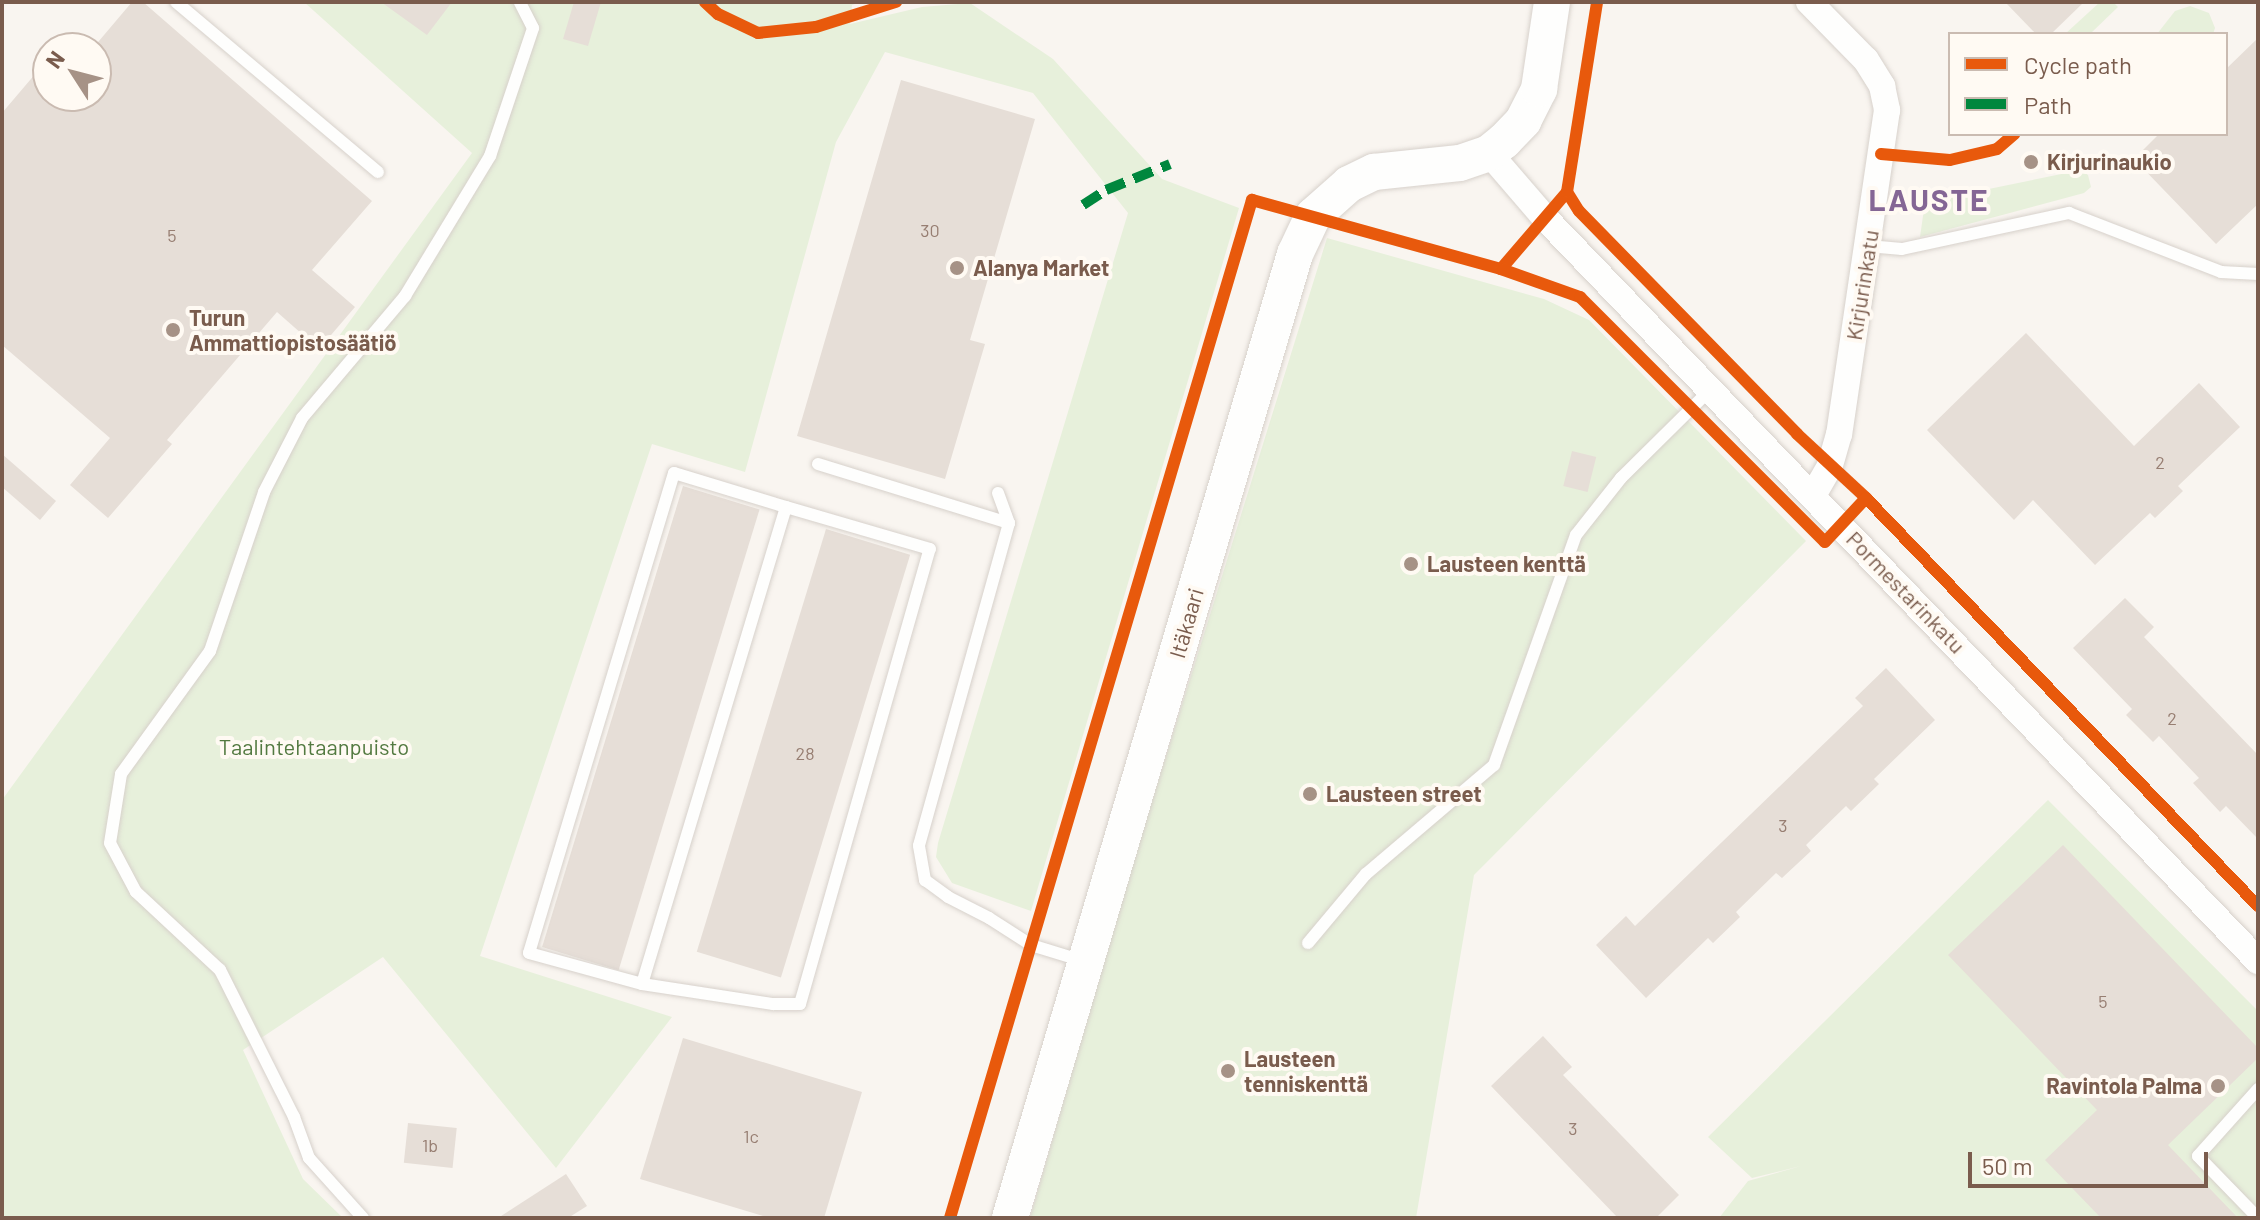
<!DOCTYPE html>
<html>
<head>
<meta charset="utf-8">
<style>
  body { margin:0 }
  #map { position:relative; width:2260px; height:1220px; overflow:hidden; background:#f9f5f0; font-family:Barlow,sans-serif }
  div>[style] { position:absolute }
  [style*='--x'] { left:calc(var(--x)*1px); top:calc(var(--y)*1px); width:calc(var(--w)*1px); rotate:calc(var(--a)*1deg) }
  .green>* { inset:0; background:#e7f0db }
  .building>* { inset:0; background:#e6ded7; transform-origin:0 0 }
  .roads { filter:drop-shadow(0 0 2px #d7d1cb) drop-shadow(0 0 2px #d7d1cb) }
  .lane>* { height:12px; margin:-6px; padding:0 6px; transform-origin:6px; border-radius:6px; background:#fefefd }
  .street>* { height:26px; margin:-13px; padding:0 13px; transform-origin:13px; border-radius:13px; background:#fefefd }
  .secondary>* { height:36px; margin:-18px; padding:0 18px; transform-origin:18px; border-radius:18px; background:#fefefd }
  .quiet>* { height:10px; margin-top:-5px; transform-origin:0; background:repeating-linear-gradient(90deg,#00873e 0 20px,transparent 0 30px) }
  .cycleway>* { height:12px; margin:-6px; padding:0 6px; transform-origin:6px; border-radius:6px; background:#e8590c }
  .dots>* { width:22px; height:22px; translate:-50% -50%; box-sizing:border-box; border:4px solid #fffaf3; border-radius:50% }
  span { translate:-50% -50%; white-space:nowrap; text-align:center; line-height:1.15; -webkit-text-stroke:8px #fffaf3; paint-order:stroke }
  .number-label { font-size:18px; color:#977e72 }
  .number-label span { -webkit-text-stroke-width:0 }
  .poi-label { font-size:22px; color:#7a5c4d; font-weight:700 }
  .left { translate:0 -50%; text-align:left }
  .right { translate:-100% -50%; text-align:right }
  .street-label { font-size:22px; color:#7a5c4d }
  .park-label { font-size:22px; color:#537a41 }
  .district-label { font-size:30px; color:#846695; font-weight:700; letter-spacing:2px }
  .frame { position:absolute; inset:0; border:4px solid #7a5c4d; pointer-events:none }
  .legend { position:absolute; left:1948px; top:32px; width:280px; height:104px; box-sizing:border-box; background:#fffaf3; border:2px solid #cabbb1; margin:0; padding:10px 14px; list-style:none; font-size:24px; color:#7a5c4d }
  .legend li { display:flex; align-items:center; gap:16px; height:40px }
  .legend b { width:40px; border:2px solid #cabbb1 }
  .north { position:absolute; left:32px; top:32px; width:80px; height:80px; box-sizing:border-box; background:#fffaf3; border:2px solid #cabbb1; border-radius:50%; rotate:306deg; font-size:22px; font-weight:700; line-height:32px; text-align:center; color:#7a5c4d }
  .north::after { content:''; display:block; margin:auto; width:28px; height:36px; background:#a69286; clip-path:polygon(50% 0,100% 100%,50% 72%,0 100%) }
  .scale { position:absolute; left:1968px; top:1152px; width:240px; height:36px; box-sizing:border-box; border:4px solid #7a5c4d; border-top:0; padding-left:10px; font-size:24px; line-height:28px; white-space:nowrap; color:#7a5c4d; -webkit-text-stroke:6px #fffaf3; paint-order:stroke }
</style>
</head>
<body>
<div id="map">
  <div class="green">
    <div style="clip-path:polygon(304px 2px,861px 2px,852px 5px,850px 24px,922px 7px,970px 3px,1053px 59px,1162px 179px,1239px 208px,1031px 911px,952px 883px,936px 857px,938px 843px,1128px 213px,1033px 93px,885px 52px,836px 142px,745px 472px,652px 444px,480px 956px,672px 1017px,556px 1168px,383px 957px,243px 1050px,303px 1179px,343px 1218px,2px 1218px,2px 800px,472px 153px)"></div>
    <div style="clip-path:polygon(2100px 2px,2113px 2px,2118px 7px,2090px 34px,2065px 34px)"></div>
    <div style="clip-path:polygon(2190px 6px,2209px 13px,2215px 28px,2213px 34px,2157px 34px,2175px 11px)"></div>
    <div style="clip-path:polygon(2081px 170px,2088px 175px,2091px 187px,2084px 193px,1920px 237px,1925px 202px)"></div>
    <div style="clip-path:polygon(1327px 238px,1544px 299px,1589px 320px,1806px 541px,1474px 875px,1416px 1218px,1030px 1218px,1122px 898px)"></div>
    <div style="clip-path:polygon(2048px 800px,2258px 1011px,2258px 1218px,1719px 1218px,1748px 1181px,1801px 1166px,1752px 1178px,1708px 1137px)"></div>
  </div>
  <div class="building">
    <div style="clip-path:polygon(132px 2px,143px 2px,372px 201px,312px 270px,355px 307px,319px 349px,277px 312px,167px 440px,172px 444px,108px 518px,70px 485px,110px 438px,2px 345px,2px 113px,36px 73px,48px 84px,48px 96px,96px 96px,96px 48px,93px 48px)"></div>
    <div style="clip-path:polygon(381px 2px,452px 2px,427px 35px)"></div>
    <div style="clip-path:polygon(574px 2px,601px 2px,588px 46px,563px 39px)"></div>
    <div style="clip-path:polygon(2005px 2px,2084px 2px,2051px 34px,2036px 34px)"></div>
    <div style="clip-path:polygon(2258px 38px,2258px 204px,2216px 244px,2134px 159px,2159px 134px,2226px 134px,2226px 69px)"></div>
    <div style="clip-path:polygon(901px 80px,1035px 119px,970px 340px,985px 344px,945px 479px,797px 436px)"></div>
    <div style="clip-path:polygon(2026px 333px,2134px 446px,2199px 383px,2240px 427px,2178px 486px,2183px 491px,2155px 518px,2150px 513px,2095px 565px,2033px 500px,2014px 520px,1927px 430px)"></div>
    <div style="left:1572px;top:451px;width:25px;height:36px;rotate:14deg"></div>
    <div style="clip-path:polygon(2px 454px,56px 501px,40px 520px,2px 487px)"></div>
    <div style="left:683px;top:486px;width:80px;height:482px;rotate:17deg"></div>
    <div style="left:826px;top:529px;width:88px;height:442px;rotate:17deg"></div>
    <div style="clip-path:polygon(2125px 598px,2154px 627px,2144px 637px,2258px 755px,2258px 839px,2226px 806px,2220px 812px,2193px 783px,2199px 778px,2159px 736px,2153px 742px,2126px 715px,2132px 709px,2073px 648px)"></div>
    <div style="clip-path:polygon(1886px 668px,1935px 720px,1874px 779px,1879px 784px,1851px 811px,1846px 806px,1806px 845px,1811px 851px,1782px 878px,1776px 873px,1736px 912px,1740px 917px,1713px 943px,1708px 938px,1646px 998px,1596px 945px,1626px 916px,1635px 926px,1863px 706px,1855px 698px)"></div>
    <div style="clip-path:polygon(2063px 845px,2258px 1048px,2258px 1058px,2168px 1145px,2238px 1218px,2101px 1218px,2045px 1160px,2097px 1110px,1948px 955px)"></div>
    <div style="clip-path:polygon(1543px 1036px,1572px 1067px,1563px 1075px,1679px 1195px,1656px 1218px,1618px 1218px,1491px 1086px)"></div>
    <div style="clip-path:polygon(683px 1038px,862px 1092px,824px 1218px,770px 1218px,640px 1179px)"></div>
    <div style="left:408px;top:1123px;width:49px;height:40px;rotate:6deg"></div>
    <div style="clip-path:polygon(566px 1174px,587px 1206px,568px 1218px,498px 1218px)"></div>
  </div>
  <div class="roads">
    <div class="lane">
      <div style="--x:176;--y:2;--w:264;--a:40.1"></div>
      <div style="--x:1868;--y:246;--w:34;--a:5"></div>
      <div style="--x:1902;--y:249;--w:171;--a:-12.2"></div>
      <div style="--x:2069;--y:213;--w:163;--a:21.2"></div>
      <div style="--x:2221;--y:272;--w:37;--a:3"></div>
      <div style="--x:818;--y:464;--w:200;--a:17.2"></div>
      <div style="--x:998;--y:493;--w:32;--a:70"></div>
      <div style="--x:1009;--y:523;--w:335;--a:105.6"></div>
      <div style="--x:919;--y:846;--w:35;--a:80"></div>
      <div style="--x:925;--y:880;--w:29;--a:36"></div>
      <div style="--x:948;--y:897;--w:46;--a:27.1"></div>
      <div style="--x:989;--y:918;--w:50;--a:32.7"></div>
      <div style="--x:1031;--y:945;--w:54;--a:17.1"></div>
      <div style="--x:1308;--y:943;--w:90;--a:-50"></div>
      <div style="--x:1366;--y:874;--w:168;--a:-40.4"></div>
      <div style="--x:1494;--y:765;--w:244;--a:-70.4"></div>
      <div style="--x:1576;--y:535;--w:73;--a:-51.7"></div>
      <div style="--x:1621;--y:478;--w:128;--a:-44.7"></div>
      <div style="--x:642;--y:984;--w:498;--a:-73.2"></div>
      <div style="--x:786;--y:507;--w:117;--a:-163.1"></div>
      <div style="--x:674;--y:473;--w:501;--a:106.81"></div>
      <div style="--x:529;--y:953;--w:117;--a:15.3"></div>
      <div style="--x:642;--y:984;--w:133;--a:8.7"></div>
      <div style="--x:773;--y:1004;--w:27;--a:0"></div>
      <div style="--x:800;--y:1004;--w:473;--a:-74.1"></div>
      <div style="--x:930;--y:549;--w:150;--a:-163.7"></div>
      <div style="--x:2258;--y:1089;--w:90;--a:131.8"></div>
      <div style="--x:2198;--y:1156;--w:86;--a:45.9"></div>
      <div style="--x:363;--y:1218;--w:81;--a:-132"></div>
      <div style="--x:309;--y:1158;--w:44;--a:-110.1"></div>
      <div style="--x:294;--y:1117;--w:165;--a:-116.7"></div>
      <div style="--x:220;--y:970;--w:115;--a:-137.1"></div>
      <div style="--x:136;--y:892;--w:55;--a:-118"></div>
      <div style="--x:110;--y:843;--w:70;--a:-80.9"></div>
      <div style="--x:121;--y:774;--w:152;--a:-54.1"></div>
      <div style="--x:210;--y:651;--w:168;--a:-71.2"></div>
      <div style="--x:264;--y:492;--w:83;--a:-62.8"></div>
      <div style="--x:302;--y:418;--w:160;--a:-49.8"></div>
      <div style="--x:405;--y:296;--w:164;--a:-58.7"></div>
      <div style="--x:490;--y:156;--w:135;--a:-71.4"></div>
      <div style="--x:533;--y:28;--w:29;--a:-117"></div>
    </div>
    <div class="street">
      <div style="--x:1809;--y:2;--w:81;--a:45.5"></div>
      <div style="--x:1866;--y:60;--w:31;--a:58"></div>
      <div style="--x:1882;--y:86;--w:25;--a:78"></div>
      <div style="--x:1887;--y:110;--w:328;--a:98.4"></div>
      <div style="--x:1839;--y:434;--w:33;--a:106"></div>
      <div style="--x:1830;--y:466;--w:34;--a:120"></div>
      <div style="--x:1489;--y:153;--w:86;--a:49.3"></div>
      <div style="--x:1545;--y:218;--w:1030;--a:46.18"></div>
    </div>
    <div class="secondary">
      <div style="--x:1010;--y:1218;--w:1005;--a:-73.53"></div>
      <div style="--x:1295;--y:254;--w:42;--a:-64.7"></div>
      <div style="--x:1313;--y:216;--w:48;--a:-41.6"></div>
      <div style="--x:1349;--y:184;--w:28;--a:-26"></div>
      <div style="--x:1374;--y:172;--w:86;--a:-6"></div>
      <div style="--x:1460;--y:163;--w:31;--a:-19"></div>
      <div style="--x:1489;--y:153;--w:19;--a:-39"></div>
      <div style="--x:1504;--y:141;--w:28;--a:-46"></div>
      <div style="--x:1523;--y:121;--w:36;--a:-63"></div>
      <div style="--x:1539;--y:89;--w:88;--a:-81.5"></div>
    </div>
  </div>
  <div class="quiet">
    <div style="--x:1083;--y:205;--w:27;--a:-33"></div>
    <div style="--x:1106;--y:190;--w:69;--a:-22.1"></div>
  </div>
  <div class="cycleway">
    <div style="--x:705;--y:2;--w:18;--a:43"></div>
    <div style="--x:718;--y:14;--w:44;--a:25.4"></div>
    <div style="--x:758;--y:33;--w:58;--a:-5.9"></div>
    <div style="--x:816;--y:27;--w:84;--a:-17.4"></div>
    <div style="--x:1881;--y:154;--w:69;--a:5"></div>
    <div style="--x:1950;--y:160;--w:48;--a:-13.2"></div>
    <div style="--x:1997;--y:149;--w:23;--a:-41"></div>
    <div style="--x:1567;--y:192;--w:22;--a:58"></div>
    <div style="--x:1579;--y:211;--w:312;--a:45.6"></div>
    <div style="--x:1797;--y:434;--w:94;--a:42.8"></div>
    <div style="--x:1866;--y:498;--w:566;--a:46.15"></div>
    <div style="--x:1501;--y:269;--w:101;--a:-49.4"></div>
    <div style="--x:1567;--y:192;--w:192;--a:-81"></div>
    <div style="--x:950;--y:1218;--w:1062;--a:-73.48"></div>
    <div style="--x:1252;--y:200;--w:258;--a:15.5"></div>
    <div style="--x:1501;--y:269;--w:84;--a:19.5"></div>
    <div style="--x:1580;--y:297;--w:346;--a:45"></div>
    <div style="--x:1825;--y:542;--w:60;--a:-47"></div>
  </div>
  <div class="dots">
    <div style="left:2031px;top:162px;background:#a69286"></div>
    <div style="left:957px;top:268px;background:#a69286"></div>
    <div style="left:173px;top:330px;background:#a69286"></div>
    <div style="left:1411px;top:564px;background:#a69286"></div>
    <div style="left:1310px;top:794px;background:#a69286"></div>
    <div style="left:1228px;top:1071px;background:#a69286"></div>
    <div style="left:2218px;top:1086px;background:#a69286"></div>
  </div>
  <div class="number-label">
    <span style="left:930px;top:230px">30</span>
    <span style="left:172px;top:235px">5</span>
    <span style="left:2160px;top:462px">2</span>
    <span style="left:2172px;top:718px">2</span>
    <span style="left:805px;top:753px">28</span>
    <span style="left:1783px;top:825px">3</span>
    <span style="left:2103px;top:1001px">5</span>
    <span style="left:1573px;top:1128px">3</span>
    <span style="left:751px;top:1136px">1c</span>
    <span style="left:430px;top:1145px">1b</span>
  </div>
  <div class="poi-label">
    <span class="left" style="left:2047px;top:162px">Kirjurinaukio</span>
    <span class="left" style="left:973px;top:268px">Alanya Market</span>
    <span class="left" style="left:189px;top:330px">Turun<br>Ammattiopistosäätiö</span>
    <span class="left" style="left:1427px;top:564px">Lausteen kenttä</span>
    <span class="left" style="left:1326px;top:794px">Lausteen street</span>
    <span class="left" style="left:1244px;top:1071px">Lausteen<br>tenniskenttä</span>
    <span class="right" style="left:2202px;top:1086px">Ravintola Palma</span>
  </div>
  <div class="street-label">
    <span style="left:1862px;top:285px;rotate:-81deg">Kirjurinkatu</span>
    <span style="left:1906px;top:592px;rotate:46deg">Pormestarinkatu</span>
    <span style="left:1186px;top:623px;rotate:-74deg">Itäkaari</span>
  </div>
  <div class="park-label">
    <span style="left:314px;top:747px">Taalintehtaanpuisto</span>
  </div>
  <div class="district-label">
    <span style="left:1929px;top:199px">LAUSTE</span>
  </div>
  <div class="frame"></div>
  <ul class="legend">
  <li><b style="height:10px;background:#e8590c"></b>Cycle path</li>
  <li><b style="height:10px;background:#00873e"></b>Path</li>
  </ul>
  <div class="north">N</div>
  <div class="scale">50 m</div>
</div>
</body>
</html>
